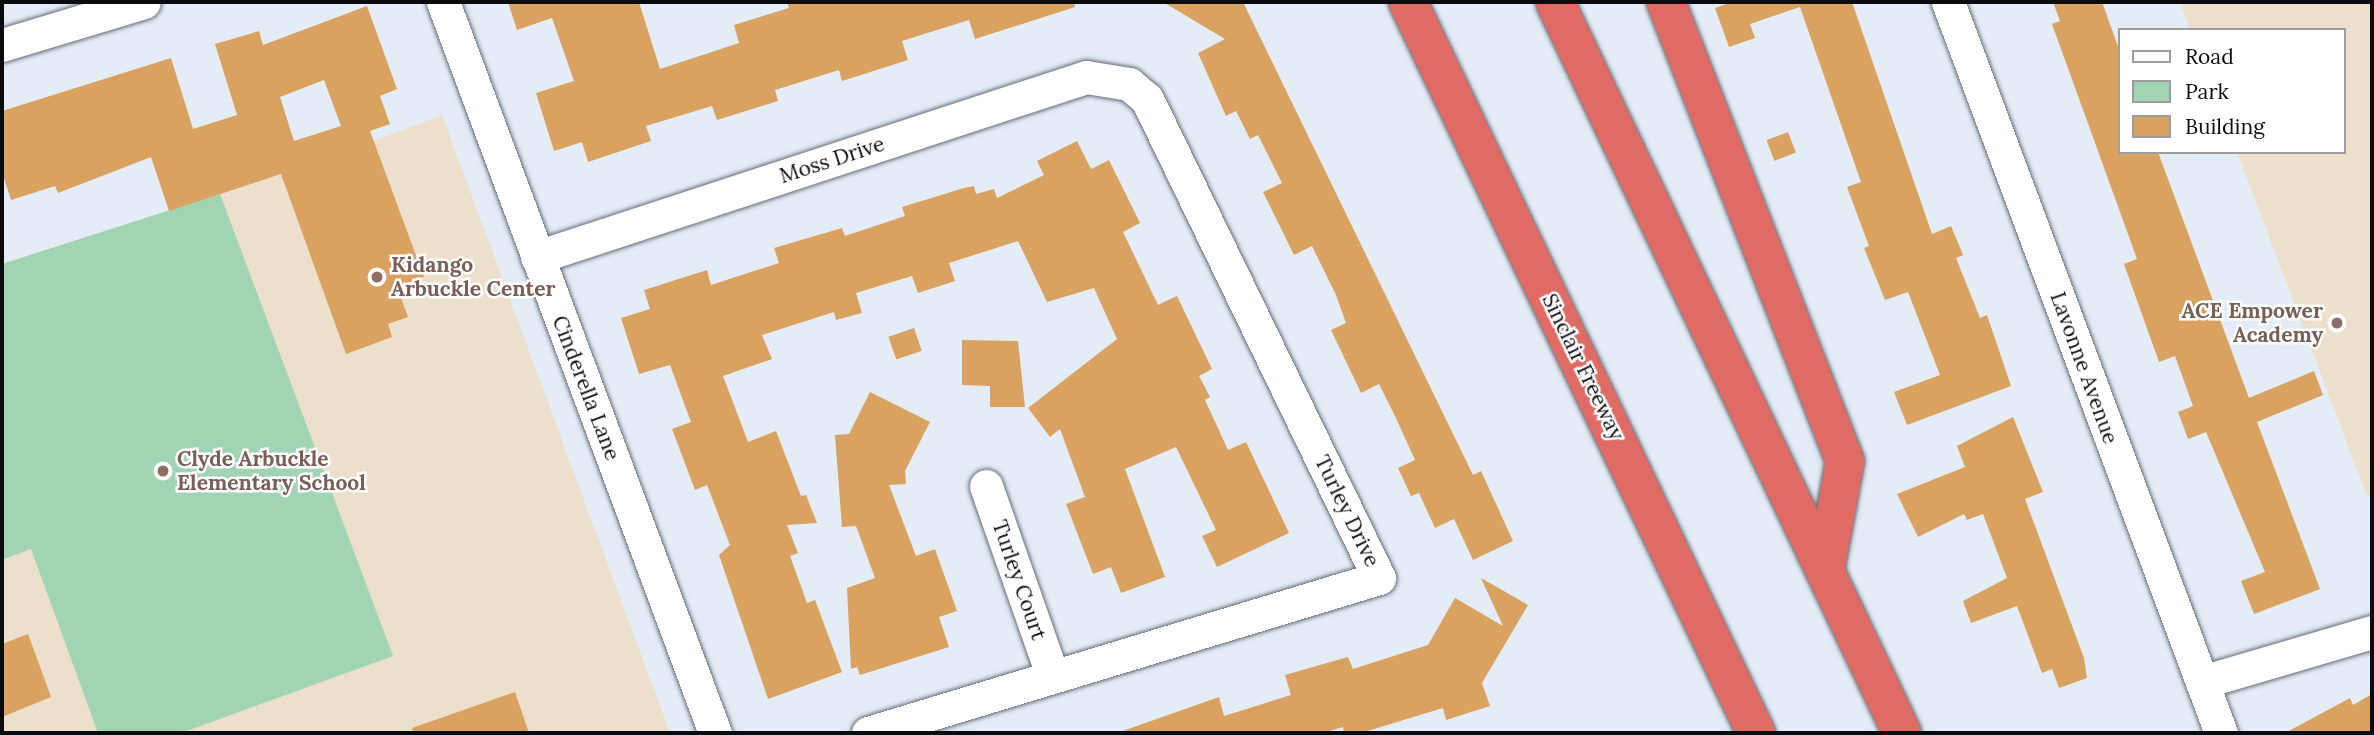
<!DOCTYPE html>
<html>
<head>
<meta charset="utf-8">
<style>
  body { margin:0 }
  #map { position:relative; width:2374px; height:735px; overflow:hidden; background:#e4ecf6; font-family:Lora,serif }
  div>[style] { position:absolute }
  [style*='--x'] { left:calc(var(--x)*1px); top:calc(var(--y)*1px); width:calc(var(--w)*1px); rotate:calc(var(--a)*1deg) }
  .education>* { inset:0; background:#ecdfcb }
  .green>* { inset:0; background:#a1d4b3 }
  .building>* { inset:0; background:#daa260; transform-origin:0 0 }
  .roads { filter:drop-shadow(0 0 2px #666c75) drop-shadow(0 0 2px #666c75) }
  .street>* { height:33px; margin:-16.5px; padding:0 16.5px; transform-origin:16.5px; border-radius:16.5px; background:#fff }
  .highway>* { height:38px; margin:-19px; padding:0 19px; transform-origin:19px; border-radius:19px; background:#e06a64 }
  .dots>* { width:19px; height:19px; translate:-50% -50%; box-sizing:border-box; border:4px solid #fff; border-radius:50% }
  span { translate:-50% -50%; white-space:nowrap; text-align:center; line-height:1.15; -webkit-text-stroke:5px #fff; paint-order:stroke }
  .street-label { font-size:21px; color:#090b0f }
  .education-label { font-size:21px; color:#785e54; font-weight:700 }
  .left { translate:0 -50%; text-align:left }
  .right { translate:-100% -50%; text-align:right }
  .frame { position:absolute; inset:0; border:4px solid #090b0f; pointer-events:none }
  .legend { position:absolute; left:2118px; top:28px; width:228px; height:126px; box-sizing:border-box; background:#fff; border:2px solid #9d9d9f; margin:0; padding:9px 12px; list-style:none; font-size:21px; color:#090b0f }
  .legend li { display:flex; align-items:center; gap:14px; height:35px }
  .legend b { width:35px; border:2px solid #9d9d9f }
</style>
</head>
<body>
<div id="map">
  <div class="education">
    <div style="clip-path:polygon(2180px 2px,2372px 2px,2372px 494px,2367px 496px,2237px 152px,2344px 152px,2344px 30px,2190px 30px)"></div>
    <div style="clip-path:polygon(442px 115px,670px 733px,2px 733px,2px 264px,314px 164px)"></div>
  </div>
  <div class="green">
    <div style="clip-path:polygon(220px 194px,393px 656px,181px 733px,98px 733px,31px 549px,2px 560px,2px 264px)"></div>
  </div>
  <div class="building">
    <div style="clip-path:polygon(508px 2px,639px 2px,660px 69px,739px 43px,734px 25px,789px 8px,787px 2px,1074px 2px,1075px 7px,975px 39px,969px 20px,902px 41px,908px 60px,842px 81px,839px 70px,775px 90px,778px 101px,717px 120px,712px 106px,646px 126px,651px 141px,588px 162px,582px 142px,554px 151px,536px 93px,574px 81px,552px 18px,517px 30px)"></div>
    <div style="clip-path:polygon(1163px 2px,1243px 2px,1473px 475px,1481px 471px,1513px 541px,1473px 560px,1454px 519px,1435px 528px,1419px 493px,1411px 496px,1398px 468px,1415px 460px,1395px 416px,1379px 384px,1361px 393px,1331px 330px,1346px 323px,1336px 295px,1312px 246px,1294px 255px,1263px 192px,1282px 183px,1258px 135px,1250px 139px,1236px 111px,1226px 116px,1198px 53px,1225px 39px)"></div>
    <div style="clip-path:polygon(1732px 2px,1852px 2px,1932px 234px,1951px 226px,1963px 255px,1956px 258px,1980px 318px,1987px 315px,2011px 386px,1907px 425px,1894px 392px,1940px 375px,1908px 292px,1885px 300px,1864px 248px,1869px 246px,1847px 187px,1861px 182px,1800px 7px,1750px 24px,1755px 38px,1729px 47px,1715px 8px)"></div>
    <div style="clip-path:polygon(2053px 2px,2102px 2px,2120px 52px,2120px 152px,2158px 152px,2249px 398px,2314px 371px,2323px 395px,2257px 422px,2320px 589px,2254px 614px,2241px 581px,2265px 572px,2206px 432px,2188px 439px,2178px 412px,2193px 406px,2175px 356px,2159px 362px,2124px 264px,2137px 259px,2052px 24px,2060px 21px)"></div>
    <div style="clip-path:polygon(evenodd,367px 6px,397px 89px,380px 96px,390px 124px,370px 131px,424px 277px,397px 287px,408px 317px,388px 324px,392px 337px,346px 354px,281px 174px,169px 211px,151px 157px,58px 193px,55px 186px,11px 200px,2px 172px,2px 111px,171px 58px,193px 129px,237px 115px,215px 44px,259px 31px,263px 45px,367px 6px,324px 80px,341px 126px,294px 141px,280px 97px,324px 80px)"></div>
    <div style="left:1788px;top:132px;width:22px;height:23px;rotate:69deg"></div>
    <div style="clip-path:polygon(1077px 141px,1091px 169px,1109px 160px,1140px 223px,1123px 232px,1158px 305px,1177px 296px,1212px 369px,1199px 376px,1210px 397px,1205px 400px,1228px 450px,1246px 442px,1289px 533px,1217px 567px,1202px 536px,1216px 530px,1176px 447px,1125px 469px,1165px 577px,1121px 593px,1111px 567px,1093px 574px,1066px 504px,1085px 497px,1060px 429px,1050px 437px,1028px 408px,1117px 339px,1094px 288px,1047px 302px,1018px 241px,949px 263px,955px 281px,918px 293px,912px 276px,856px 293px,862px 313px,836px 320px,834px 312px,762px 335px,772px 359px,723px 376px,748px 442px,776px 431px,801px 496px,806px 495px,817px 523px,787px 525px,798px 553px,790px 556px,807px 603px,815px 600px,842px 672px,768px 699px,719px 555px,730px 545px,707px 485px,695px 490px,672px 429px,691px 422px,670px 365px,639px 374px,621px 318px,650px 309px,644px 290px,707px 270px,711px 285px,779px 263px,774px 248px,842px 228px,845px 236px,905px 216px,902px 207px,964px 188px,974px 186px,976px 194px,994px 189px,997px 198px,1044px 175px,1037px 161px)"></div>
    <div style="left:914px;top:328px;width:24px;height:27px;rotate:71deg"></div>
    <div style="clip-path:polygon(962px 340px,1018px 341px,1025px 407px,990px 407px,990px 386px,962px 385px)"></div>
    <div style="clip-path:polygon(870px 392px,930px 422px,905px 471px,906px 484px,889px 485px,916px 556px,935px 549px,957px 611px,939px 617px,949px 647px,860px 675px,857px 667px,851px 669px,847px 588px,875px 578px,856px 526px,842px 527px,835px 435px,849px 434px)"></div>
    <div style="clip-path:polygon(2013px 417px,2043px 492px,2025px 499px,2084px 658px,2087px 678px,2059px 688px,2052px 669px,2042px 673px,2017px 606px,1971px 623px,1963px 601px,2007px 578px,1983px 514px,1967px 520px,1964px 514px,1918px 537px,1897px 494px,1965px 467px,1957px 446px)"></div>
    <div style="clip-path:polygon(1481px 578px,1528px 605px,1482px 683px,1490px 706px,1446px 720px,1443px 708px,1361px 733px,1344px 733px,1343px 727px,1323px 733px,1117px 733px,1219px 697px,1224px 716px,1291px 695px,1285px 675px,1348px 657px,1353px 669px,1428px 645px,1455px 598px,1503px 626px)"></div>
    <div style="clip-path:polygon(28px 634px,51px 697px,2px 717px,2px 644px)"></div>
    <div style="clip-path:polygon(515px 692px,529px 733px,413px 733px,412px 728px)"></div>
    <div style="clip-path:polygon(2372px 694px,2372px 733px,2285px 733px,2350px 698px,2353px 705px)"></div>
  </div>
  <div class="roads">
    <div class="street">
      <div style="--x:443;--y:2;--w:780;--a:69.59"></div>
      <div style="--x:1948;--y:2;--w:780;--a:69.52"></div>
      <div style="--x:2;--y:45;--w:148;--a:-16.8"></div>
      <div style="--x:537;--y:257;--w:578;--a:-18.15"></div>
      <div style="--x:1086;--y:77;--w:44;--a:9.2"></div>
      <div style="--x:1129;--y:84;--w:23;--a:40"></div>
      <div style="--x:1147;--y:99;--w:532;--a:64.16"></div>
      <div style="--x:1379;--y:578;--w:534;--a:163.13"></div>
      <div style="--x:986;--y:486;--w:199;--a:70.7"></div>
      <div style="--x:2202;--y:682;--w:177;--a:-16.4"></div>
    </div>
    <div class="highway">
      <div style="--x:1408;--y:2;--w:810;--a:64.54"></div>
      <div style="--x:1555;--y:2;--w:809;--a:64.61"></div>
      <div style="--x:1666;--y:2;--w:493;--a:68.7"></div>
      <div style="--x:1845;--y:461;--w:107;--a:100.3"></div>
    </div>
  </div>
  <div class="dots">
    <div style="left:377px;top:277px;background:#8d6e63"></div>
    <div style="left:2337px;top:323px;background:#8d6e63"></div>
    <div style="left:163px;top:471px;background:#8d6e63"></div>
  </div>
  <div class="street-label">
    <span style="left:832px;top:160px;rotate:-18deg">Moss Drive</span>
    <span style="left:1583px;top:367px;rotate:64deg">Sinclair Freeway</span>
    <span style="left:2084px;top:368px;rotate:70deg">Lavonne Avenue</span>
    <span style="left:586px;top:388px;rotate:69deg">Cinderella Lane</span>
    <span style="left:1347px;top:511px;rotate:64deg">Turley Drive</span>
    <span style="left:1019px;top:580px;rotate:71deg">Turley Court</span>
  </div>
  <div class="education-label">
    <span class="left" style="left:391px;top:277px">Kidango<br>Arbuckle Center</span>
    <span class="right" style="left:2323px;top:323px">ACE Empower<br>Academy</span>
    <span class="left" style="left:177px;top:471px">Clyde Arbuckle<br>Elementary School</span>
  </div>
  <div class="frame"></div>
  <ul class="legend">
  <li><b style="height:9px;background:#fff"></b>Road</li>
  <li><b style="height:19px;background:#a1d4b3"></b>Park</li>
  <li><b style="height:19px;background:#daa260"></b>Building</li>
  </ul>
</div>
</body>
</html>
